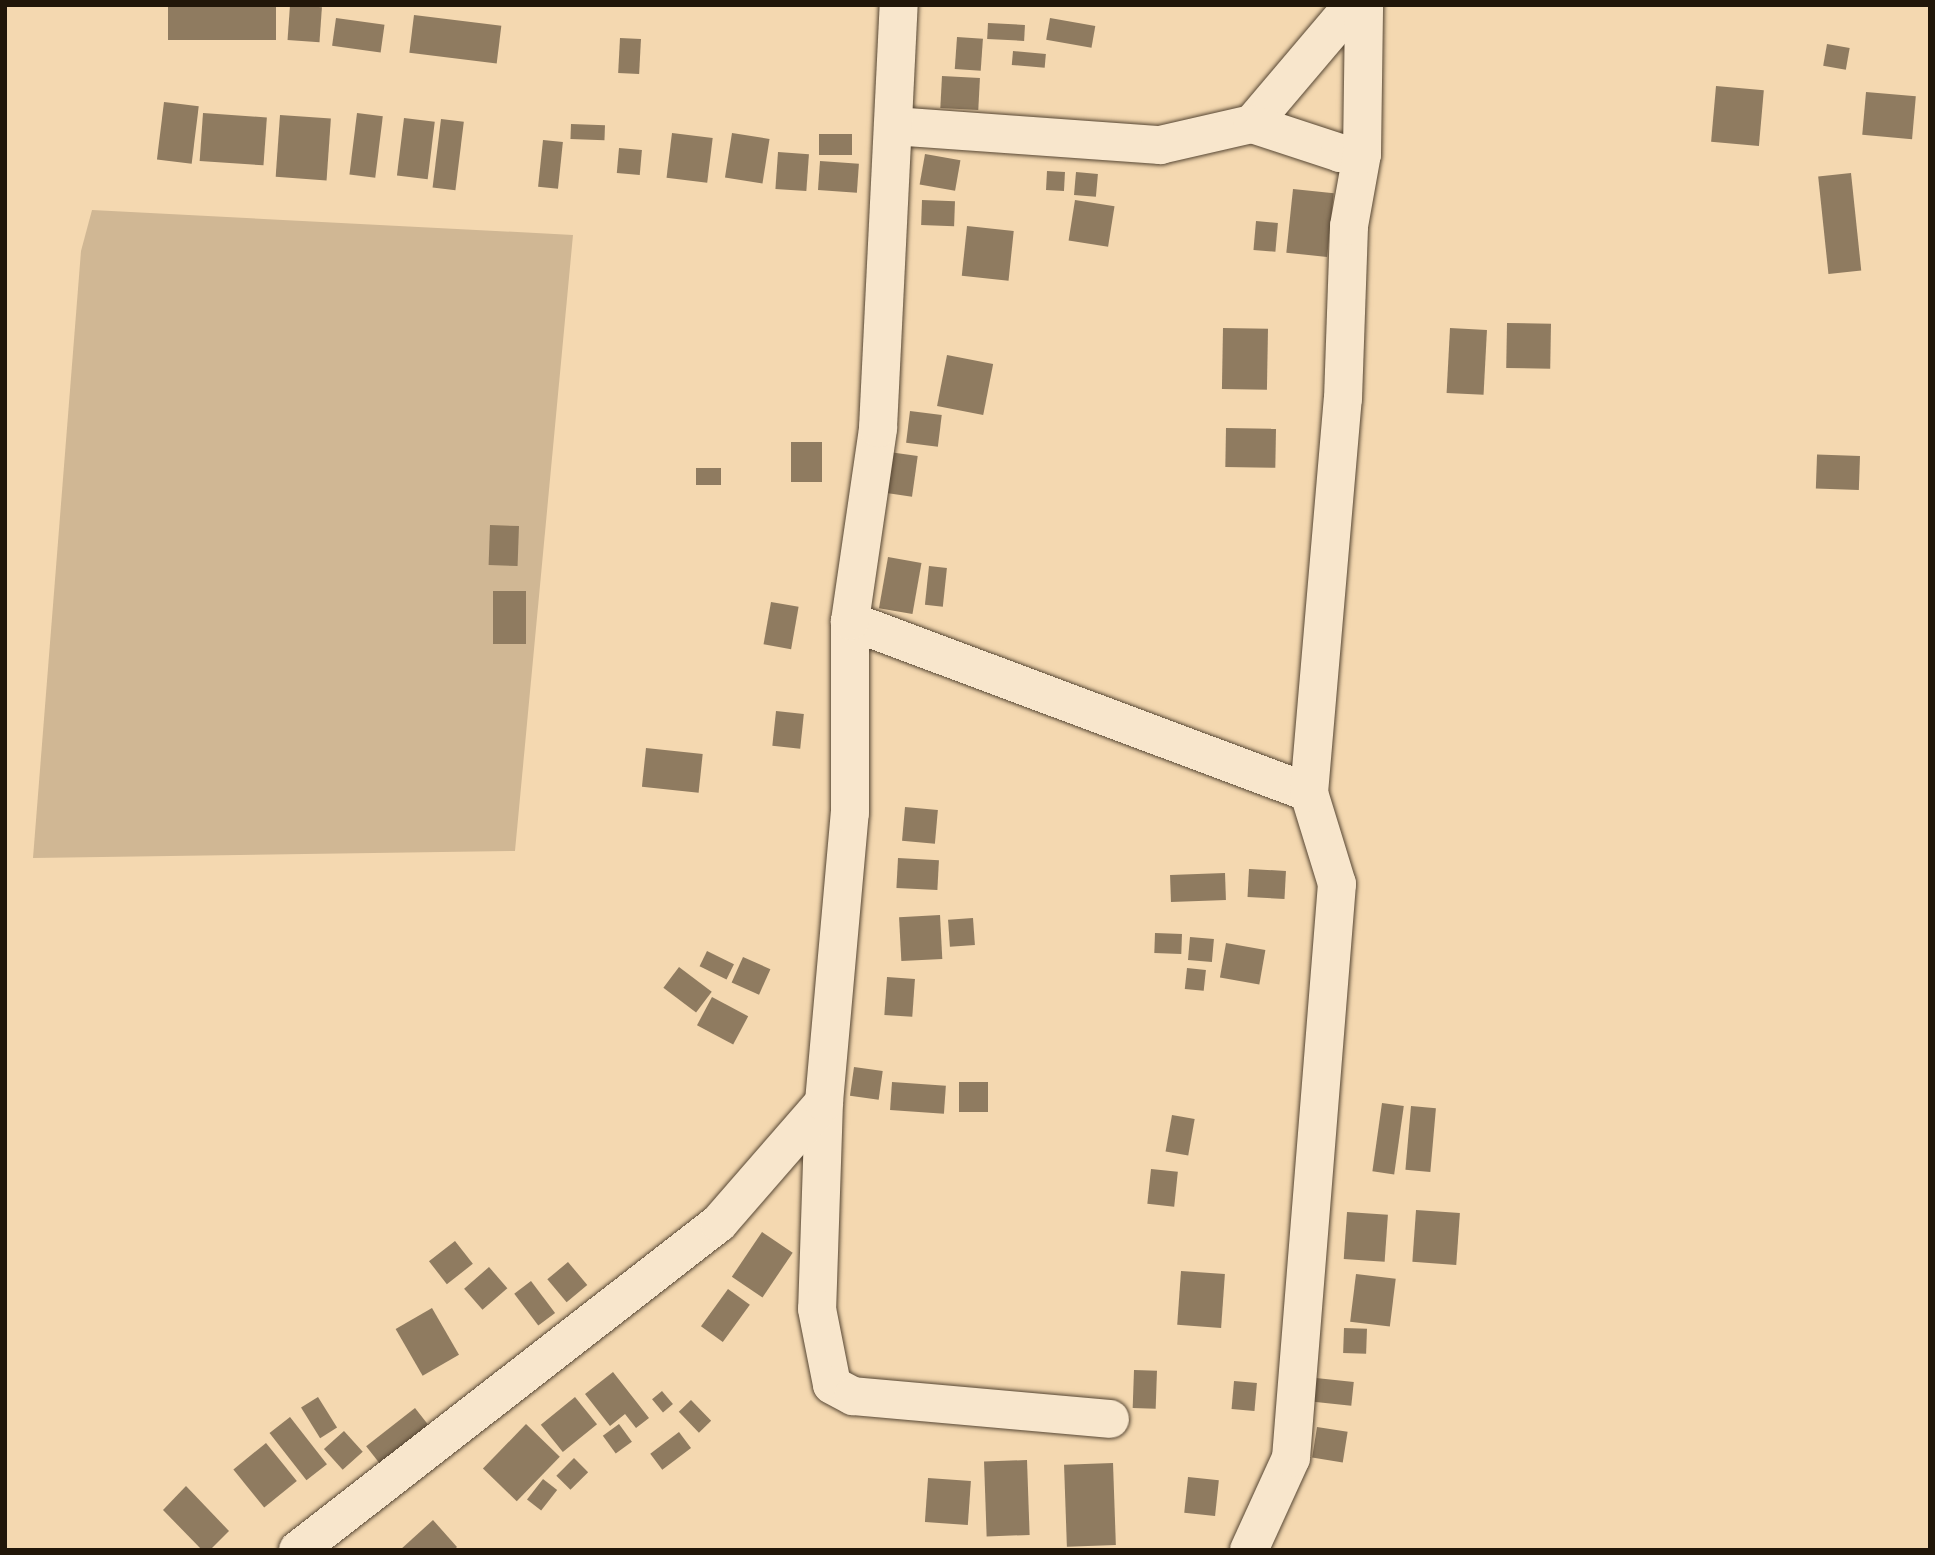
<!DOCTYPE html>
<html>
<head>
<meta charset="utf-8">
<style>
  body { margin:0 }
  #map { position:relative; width:1935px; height:1555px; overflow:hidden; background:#f4d8b0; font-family:"Sorts Mill Goudy",serif }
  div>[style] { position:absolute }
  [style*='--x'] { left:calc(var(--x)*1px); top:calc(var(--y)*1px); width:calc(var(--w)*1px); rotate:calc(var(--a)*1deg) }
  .green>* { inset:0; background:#d0b794 }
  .building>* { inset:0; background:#8f7b60; transform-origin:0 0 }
  .roads { filter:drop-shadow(0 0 2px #564633) drop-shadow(0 0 2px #564633) }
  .minor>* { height:38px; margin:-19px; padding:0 19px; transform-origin:19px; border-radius:19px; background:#f8e6cc }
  span { translate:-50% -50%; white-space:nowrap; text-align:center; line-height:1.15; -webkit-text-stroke:6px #f8e6cc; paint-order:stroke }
  .frame { position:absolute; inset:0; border:7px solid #211609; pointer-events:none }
</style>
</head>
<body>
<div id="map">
  <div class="green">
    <div style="clip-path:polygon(92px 210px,573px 235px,515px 851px,33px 858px,81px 251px)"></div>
  </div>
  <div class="building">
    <div style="left:168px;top:5px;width:108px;height:35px"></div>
    <div style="left:290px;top:5px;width:32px;height:35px;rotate:4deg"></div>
    <div style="left:414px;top:15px;width:88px;height:38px;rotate:7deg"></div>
    <div style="left:336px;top:18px;width:49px;height:28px;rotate:8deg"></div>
    <div style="left:1050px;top:18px;width:46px;height:22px;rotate:10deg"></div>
    <div style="left:988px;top:23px;width:37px;height:16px;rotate:3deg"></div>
    <div style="left:957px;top:37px;width:26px;height:32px;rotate:4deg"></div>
    <div style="left:620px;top:38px;width:21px;height:35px;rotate:3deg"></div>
    <div style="left:1827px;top:44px;width:23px;height:22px;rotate:10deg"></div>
    <div style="left:1013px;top:51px;width:33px;height:14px;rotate:5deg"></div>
    <div style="left:942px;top:76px;width:38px;height:32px;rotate:3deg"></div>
    <div style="left:1716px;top:86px;width:48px;height:56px;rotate:5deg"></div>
    <div style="left:1866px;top:92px;width:50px;height:43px;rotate:5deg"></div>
    <div style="left:164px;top:102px;width:35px;height:58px;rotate:7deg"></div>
    <div style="left:203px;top:113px;width:64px;height:48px;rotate:4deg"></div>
    <div style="left:357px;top:113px;width:26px;height:62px;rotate:7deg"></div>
    <div style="left:280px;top:115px;width:51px;height:62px;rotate:4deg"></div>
    <div style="left:404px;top:118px;width:31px;height:58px;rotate:7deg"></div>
    <div style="left:441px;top:119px;width:23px;height:69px;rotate:7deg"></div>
    <div style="left:571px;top:124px;width:34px;height:15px;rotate:2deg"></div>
    <div style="left:672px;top:133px;width:41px;height:45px;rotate:7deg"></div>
    <div style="left:732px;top:133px;width:38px;height:45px;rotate:9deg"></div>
    <div style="left:819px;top:134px;width:33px;height:21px"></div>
    <div style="left:543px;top:140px;width:20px;height:47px;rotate:6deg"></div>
    <div style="left:619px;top:148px;width:23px;height:25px;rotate:5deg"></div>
    <div style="left:778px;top:152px;width:31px;height:37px;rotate:4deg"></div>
    <div style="left:925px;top:154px;width:36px;height:31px;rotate:10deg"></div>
    <div style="left:820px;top:161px;width:39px;height:29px;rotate:4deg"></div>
    <div style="left:1047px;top:171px;width:18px;height:19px;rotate:3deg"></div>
    <div style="left:1076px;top:172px;width:22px;height:23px;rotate:5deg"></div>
    <div style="left:1851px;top:173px;width:98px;height:33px;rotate:84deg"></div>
    <div style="left:1293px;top:189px;width:41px;height:64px;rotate:6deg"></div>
    <div style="left:922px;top:200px;width:33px;height:25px;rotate:2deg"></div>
    <div style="left:1075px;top:200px;width:40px;height:41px;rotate:9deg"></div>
    <div style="left:1256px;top:221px;width:22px;height:29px;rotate:5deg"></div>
    <div style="left:967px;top:226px;width:47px;height:50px;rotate:6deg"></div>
    <div style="left:1507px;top:323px;width:44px;height:45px;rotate:1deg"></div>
    <div style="left:1223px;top:328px;width:45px;height:61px;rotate:1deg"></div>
    <div style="left:1450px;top:328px;width:37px;height:65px;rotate:3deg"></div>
    <div style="left:947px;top:355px;width:47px;height:52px;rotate:11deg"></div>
    <div style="left:910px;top:411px;width:32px;height:32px;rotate:7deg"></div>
    <div style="left:1226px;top:428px;width:50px;height:39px;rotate:1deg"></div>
    <div style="left:822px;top:442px;width:40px;height:31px;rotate:90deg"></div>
    <div style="left:889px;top:452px;width:29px;height:41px;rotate:8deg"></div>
    <div style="left:1860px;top:456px;width:34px;height:43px;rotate:92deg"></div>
    <div style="left:721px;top:468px;width:17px;height:25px;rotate:90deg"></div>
    <div style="left:490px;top:525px;width:29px;height:40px;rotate:2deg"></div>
    <div style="left:888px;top:557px;width:34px;height:52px;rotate:10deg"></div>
    <div style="left:929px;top:566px;width:18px;height:39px;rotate:6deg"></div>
    <div style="left:493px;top:591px;width:33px;height:53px"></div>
    <div style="left:771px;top:602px;width:28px;height:43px;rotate:10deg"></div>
    <div style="left:776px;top:711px;width:28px;height:35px;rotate:6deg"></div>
    <div style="left:646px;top:748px;width:57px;height:39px;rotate:6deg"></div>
    <div style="left:905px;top:807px;width:33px;height:34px;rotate:5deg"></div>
    <div style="left:898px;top:858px;width:41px;height:30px;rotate:3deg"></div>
    <div style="left:1249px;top:869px;width:37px;height:28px;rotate:3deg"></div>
    <div style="left:1225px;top:873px;width:27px;height:55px;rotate:88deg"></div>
    <div style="left:940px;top:915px;width:44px;height:41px;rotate:87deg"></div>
    <div style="left:973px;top:918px;width:27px;height:25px;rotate:86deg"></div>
    <div style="left:1155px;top:933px;width:27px;height:20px;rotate:2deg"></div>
    <div style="left:1190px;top:937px;width:24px;height:23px;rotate:5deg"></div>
    <div style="left:1226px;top:943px;width:40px;height:35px;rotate:10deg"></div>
    <div style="left:707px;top:951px;width:30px;height:17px;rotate:26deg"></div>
    <div style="left:743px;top:957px;width:30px;height:28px;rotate:24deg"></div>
    <div style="left:679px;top:967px;width:41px;height:26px;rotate:37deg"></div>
    <div style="left:1187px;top:968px;width:19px;height:21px;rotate:6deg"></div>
    <div style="left:887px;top:977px;width:28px;height:38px;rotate:4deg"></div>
    <div style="left:712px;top:997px;width:41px;height:32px;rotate:28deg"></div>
    <div style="left:854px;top:1067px;width:29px;height:29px;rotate:8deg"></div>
    <div style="left:892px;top:1082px;width:54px;height:28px;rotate:4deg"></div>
    <div style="left:988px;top:1082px;width:30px;height:29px;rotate:90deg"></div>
    <div style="left:1382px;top:1103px;width:22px;height:69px;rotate:8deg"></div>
    <div style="left:1411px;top:1106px;width:25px;height:64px;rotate:5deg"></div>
    <div style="left:1172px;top:1115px;width:23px;height:37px;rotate:10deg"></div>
    <div style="left:1151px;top:1169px;width:27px;height:35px;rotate:6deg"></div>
    <div style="left:1416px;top:1210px;width:44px;height:52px;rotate:4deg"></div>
    <div style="left:1347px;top:1212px;width:41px;height:47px;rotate:4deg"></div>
    <div style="left:762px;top:1232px;width:37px;height:54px;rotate:34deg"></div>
    <div style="left:455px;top:1241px;width:29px;height:33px;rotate:52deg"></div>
    <div style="left:568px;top:1262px;width:30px;height:27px;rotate:50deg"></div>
    <div style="left:489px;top:1267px;width:28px;height:33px;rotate:49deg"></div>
    <div style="left:1181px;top:1271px;width:44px;height:54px;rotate:4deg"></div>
    <div style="left:1356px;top:1274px;width:40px;height:48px;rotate:7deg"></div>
    <div style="left:531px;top:1281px;width:40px;height:21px;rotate:53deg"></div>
    <div style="left:728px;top:1289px;width:27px;height:46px;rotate:36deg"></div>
    <div style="left:432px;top:1308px;width:54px;height:42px;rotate:60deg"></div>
    <div style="left:1344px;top:1328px;width:23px;height:25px;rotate:2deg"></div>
    <div style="left:1134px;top:1370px;width:23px;height:38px;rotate:2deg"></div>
    <div style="clip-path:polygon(613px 1372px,649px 1418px,636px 1428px,625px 1414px,610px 1426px,585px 1394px)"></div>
    <div style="left:1316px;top:1378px;width:38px;height:24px;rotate:6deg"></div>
    <div style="left:1234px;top:1381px;width:23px;height:28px;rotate:5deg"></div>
    <div style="left:662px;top:1391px;width:17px;height:13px;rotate:50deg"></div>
    <div style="left:318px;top:1397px;width:36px;height:20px;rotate:58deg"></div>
    <div style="left:575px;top:1397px;width:35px;height:44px;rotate:51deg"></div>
    <div style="left:691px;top:1400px;width:29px;height:17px;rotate:46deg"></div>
    <div style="left:415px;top:1408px;width:23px;height:62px;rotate:52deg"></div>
    <div style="left:290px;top:1417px;width:60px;height:26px;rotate:52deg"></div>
    <div style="left:526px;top:1424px;width:47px;height:62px;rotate:44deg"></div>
    <div style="left:619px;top:1424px;width:22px;height:20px;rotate:54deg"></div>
    <div style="left:1317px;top:1427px;width:31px;height:31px;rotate:9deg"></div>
    <div style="left:344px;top:1431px;width:28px;height:27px;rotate:48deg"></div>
    <div style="left:679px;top:1432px;width:20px;height:36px;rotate:53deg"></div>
    <div style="left:266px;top:1443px;width:49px;height:42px;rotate:51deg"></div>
    <div style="left:574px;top:1458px;width:20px;height:25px;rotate:45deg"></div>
    <div style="left:1027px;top:1460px;width:75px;height:43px;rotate:88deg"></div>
    <div style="left:1113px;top:1463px;width:82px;height:49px;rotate:88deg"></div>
    <div style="left:1188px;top:1477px;width:31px;height:36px;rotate:6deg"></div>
    <div style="left:928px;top:1478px;width:43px;height:44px;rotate:4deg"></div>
    <div style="left:543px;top:1479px;width:18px;height:26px;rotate:38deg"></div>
    <div style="clip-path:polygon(186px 1486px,229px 1531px,210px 1550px,202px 1550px,163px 1510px)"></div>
    <div style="clip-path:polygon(433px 1520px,457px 1547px,454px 1550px,400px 1550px)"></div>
  </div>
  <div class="roads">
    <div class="minor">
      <div style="--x:1252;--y:124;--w:156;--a:-49.7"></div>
      <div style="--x:893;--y:126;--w:268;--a:4.1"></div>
      <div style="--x:1160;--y:145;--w:94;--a:-12.9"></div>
      <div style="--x:1252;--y:124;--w:93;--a:18.2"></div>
      <div style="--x:1340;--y:153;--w:22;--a:3"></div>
      <div style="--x:850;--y:621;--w:490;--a:20.5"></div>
      <div style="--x:824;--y:1102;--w:207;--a:91.9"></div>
      <div style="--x:817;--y:1309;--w:77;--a:78.8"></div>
      <div style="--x:832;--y:1385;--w:24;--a:28"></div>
      <div style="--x:853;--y:1396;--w:258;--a:5.1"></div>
      <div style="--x:298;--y:1550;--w:533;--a:-37.84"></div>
      <div style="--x:719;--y:1223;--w:160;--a:-49"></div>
      <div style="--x:824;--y:1102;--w:290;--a:-84.9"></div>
      <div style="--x:850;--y:813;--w:192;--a:-90"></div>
      <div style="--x:850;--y:621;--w:195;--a:-81.7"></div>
      <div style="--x:878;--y:428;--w:424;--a:-87.2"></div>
      <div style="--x:1249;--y:1550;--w:101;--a:-65.5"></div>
      <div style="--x:1291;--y:1458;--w:576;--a:-85.42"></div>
      <div style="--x:1337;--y:884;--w:95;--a:-107.1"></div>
      <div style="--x:1309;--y:793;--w:395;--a:-85.1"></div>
      <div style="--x:1343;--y:399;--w:173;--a:-88"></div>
      <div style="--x:1349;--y:226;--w:73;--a:-79.8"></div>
      <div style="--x:1362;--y:154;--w:149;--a:-89.2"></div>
    </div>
  </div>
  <div class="frame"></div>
</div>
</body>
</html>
